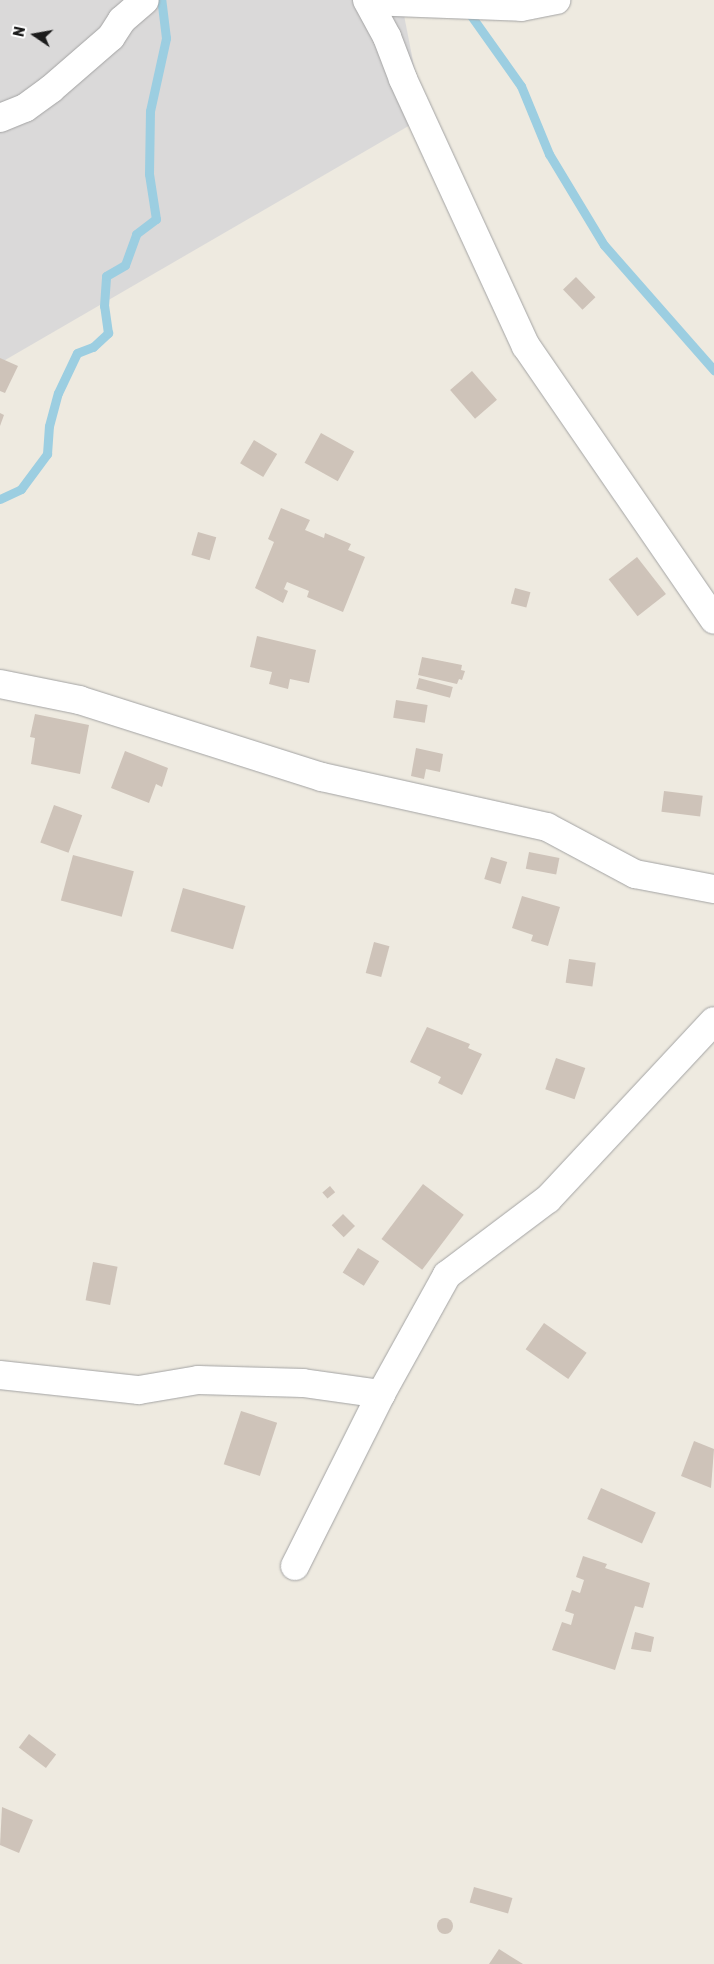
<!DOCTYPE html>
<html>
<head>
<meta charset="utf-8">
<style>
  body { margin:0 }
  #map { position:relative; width:714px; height:1964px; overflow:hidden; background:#eeeae0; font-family:Rubik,sans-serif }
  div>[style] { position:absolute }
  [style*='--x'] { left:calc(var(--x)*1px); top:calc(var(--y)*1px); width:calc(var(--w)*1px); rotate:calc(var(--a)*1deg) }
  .residential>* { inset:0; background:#dad9d9 }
  .stream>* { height:9px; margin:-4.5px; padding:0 4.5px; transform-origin:4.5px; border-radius:4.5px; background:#9ccee1 }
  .building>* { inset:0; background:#cec3b9; transform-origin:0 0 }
  .round { border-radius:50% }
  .roads { filter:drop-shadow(0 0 1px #a3a3a3) drop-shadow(0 0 1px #a3a3a3) }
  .minor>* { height:28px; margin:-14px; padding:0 14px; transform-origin:14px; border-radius:14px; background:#fff }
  span { translate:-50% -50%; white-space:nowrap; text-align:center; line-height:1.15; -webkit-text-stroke:5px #fff; paint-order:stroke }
  .north { position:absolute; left:10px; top:10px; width:50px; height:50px; -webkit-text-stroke:4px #fff; paint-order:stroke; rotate:282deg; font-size:14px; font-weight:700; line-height:20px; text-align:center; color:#1c1c1c }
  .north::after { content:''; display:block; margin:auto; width:18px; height:22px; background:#1c1c1c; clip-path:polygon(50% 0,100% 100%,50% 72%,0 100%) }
</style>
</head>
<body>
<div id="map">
  <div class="residential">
    <div style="clip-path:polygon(0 0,401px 0,424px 117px,0 363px)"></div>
  </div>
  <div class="stream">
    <div style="--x:467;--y:10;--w:93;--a:54.6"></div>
    <div style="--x:521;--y:86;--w:74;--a:67.6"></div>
    <div style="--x:549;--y:154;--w:106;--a:58.9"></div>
    <div style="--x:604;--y:245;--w:167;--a:48.7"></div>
    <div style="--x:0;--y:499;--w:23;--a:-25"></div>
    <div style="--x:21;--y:489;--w:44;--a:-53.4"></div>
    <div style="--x:47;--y:454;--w:28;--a:-86"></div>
    <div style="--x:49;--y:426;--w:34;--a:-75"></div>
    <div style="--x:58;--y:393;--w:44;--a:-64.6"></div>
    <div style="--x:77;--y:353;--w:17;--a:-21"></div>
    <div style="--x:93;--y:347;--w:21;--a:-43"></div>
    <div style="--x:108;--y:333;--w:27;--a:-98"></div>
    <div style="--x:104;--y:306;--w:30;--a:-86"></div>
    <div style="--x:106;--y:276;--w:22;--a:-30"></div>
    <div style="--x:125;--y:265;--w:33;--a:-70"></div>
    <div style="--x:136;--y:234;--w:25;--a:-37"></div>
    <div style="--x:156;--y:219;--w:46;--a:-98.8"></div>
    <div style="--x:149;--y:174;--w:63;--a:-89.1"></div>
    <div style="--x:150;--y:111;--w:75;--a:-77.6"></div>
    <div style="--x:166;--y:38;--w:38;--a:-97"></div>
  </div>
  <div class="building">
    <div style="left:576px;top:277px;width:28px;height:18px;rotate:46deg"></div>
    <div style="clip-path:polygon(0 358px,18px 366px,5px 393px,0 391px)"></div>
    <div style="left:472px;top:371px;width:38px;height:29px;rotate:49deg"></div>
    <div style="clip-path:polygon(0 413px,4px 415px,0 426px)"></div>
    <div style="left:321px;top:433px;width:38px;height:34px;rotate:29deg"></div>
    <div style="left:254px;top:440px;width:27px;height:27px;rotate:31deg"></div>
    <div style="clip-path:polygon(281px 508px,310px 520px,305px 530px,324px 538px,325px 533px,351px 544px,348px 550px,365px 557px,343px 612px,307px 597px,309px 591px,287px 582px,284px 589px,288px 591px,283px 603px,255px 588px,274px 542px,268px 539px)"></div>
    <div style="left:198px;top:532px;width:19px;height:24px;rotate:16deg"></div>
    <div style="left:637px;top:557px;width:47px;height:36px;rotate:52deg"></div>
    <div style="left:515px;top:588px;width:16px;height:16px;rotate:15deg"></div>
    <div style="clip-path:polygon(257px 636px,316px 650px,309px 683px,290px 679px,288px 689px,269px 684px,272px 672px,250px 667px)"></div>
    <div style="clip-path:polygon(422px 657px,462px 665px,461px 670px,465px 671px,462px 680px,459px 679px,457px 684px,418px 675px)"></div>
    <div style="left:419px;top:678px;width:35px;height:11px;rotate:15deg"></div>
    <div style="left:396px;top:700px;width:32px;height:18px;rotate:9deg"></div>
    <div style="clip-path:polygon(35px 714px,89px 725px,80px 774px,31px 764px,35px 738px,30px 737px)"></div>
    <div style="clip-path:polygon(416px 748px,443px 754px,440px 772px,426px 769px,424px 779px,411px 776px)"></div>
    <div style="clip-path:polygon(125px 751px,168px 768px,162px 787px,156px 784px,149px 803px,111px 788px)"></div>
    <div style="left:664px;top:791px;width:39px;height:21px;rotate:7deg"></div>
    <div style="left:54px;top:805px;width:30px;height:40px;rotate:20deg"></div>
    <div style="left:529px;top:852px;width:31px;height:17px;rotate:11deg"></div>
    <div style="left:73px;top:855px;width:63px;height:47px;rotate:15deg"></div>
    <div style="left:491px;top:857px;width:17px;height:23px;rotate:17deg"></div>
    <div style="left:183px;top:888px;width:65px;height:45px;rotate:16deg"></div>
    <div style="clip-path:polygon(522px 896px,560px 907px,548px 946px,531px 941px,533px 935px,512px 928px)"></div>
    <div style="left:374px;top:942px;width:16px;height:32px;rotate:15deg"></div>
    <div style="left:569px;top:959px;width:27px;height:24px;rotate:8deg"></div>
    <div style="clip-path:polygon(427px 1027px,470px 1044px,468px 1048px,482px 1054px,462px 1095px,438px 1083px,441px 1077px,410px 1062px)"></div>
    <div style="left:556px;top:1058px;width:31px;height:33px;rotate:19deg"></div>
    <div style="left:423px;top:1184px;width:51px;height:69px;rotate:37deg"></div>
    <div style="left:330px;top:1186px;width:8px;height:10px;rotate:50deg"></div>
    <div style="left:343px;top:1214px;width:17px;height:16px;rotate:45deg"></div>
    <div style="left:358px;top:1248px;width:25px;height:29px;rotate:32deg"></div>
    <div style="left:93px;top:1262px;width:25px;height:39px;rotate:11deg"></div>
    <div style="left:544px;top:1323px;width:52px;height:32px;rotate:35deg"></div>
    <div style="left:241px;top:1411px;width:38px;height:56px;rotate:18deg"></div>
    <div style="clip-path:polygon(694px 1441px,714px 1449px,711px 1488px,681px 1476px)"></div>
    <div style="left:601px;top:1488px;width:60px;height:34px;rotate:24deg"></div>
    <div style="clip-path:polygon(583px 1556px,607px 1564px,605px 1568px,650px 1583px,643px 1608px,635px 1606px,615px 1670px,552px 1650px,562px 1622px,571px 1625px,574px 1614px,565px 1611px,572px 1590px,580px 1593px,584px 1580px,576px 1577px)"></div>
    <div style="clip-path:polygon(635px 1632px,654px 1637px,651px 1652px,631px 1649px)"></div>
    <div style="left:29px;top:1734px;width:34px;height:17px;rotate:37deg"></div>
    <div style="clip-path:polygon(2px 1807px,33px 1820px,19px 1853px,0 1845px)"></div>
    <div style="left:474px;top:1887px;width:40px;height:16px;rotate:16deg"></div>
    <div class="round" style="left:437px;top:1918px;width:16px;height:16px"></div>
    <div style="clip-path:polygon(499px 1949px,523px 1964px,489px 1964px)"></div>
  </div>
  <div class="roads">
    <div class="minor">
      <div style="--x:367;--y:0;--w:42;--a:61.6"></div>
      <div style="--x:387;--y:37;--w:45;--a:69.1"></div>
      <div style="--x:403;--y:79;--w:294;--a:65.3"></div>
      <div style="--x:526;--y:346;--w:332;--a:55.5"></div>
      <div style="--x:368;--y:1;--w:153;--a:2.2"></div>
      <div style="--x:521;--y:7;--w:36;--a:-11"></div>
      <div style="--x:0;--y:118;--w:27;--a:-22"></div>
      <div style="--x:25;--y:108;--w:32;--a:-36"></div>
      <div style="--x:51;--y:89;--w:79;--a:-40.9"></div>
      <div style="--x:111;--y:37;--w:20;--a:-57"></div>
      <div style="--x:122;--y:20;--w:30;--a:-41"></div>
      <div style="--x:0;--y:684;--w:81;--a:11.4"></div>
      <div style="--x:79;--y:700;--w:255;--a:17.6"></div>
      <div style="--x:322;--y:777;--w:230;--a:12.5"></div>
      <div style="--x:547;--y:827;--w:100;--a:28.1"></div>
      <div style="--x:635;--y:874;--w:80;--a:10.8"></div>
      <div style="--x:0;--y:1375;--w:140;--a:6.2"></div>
      <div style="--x:139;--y:1390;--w:60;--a:-9.6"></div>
      <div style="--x:198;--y:1380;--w:105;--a:1.6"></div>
      <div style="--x:303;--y:1383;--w:79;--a:8"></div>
      <div style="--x:295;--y:1566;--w:192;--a:-63.4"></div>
      <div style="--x:381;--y:1394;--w:136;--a:-61"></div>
      <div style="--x:447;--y:1275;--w:126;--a:-37"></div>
      <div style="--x:548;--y:1199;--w:243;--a:-47"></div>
    </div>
  </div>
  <div class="north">N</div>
</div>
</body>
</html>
